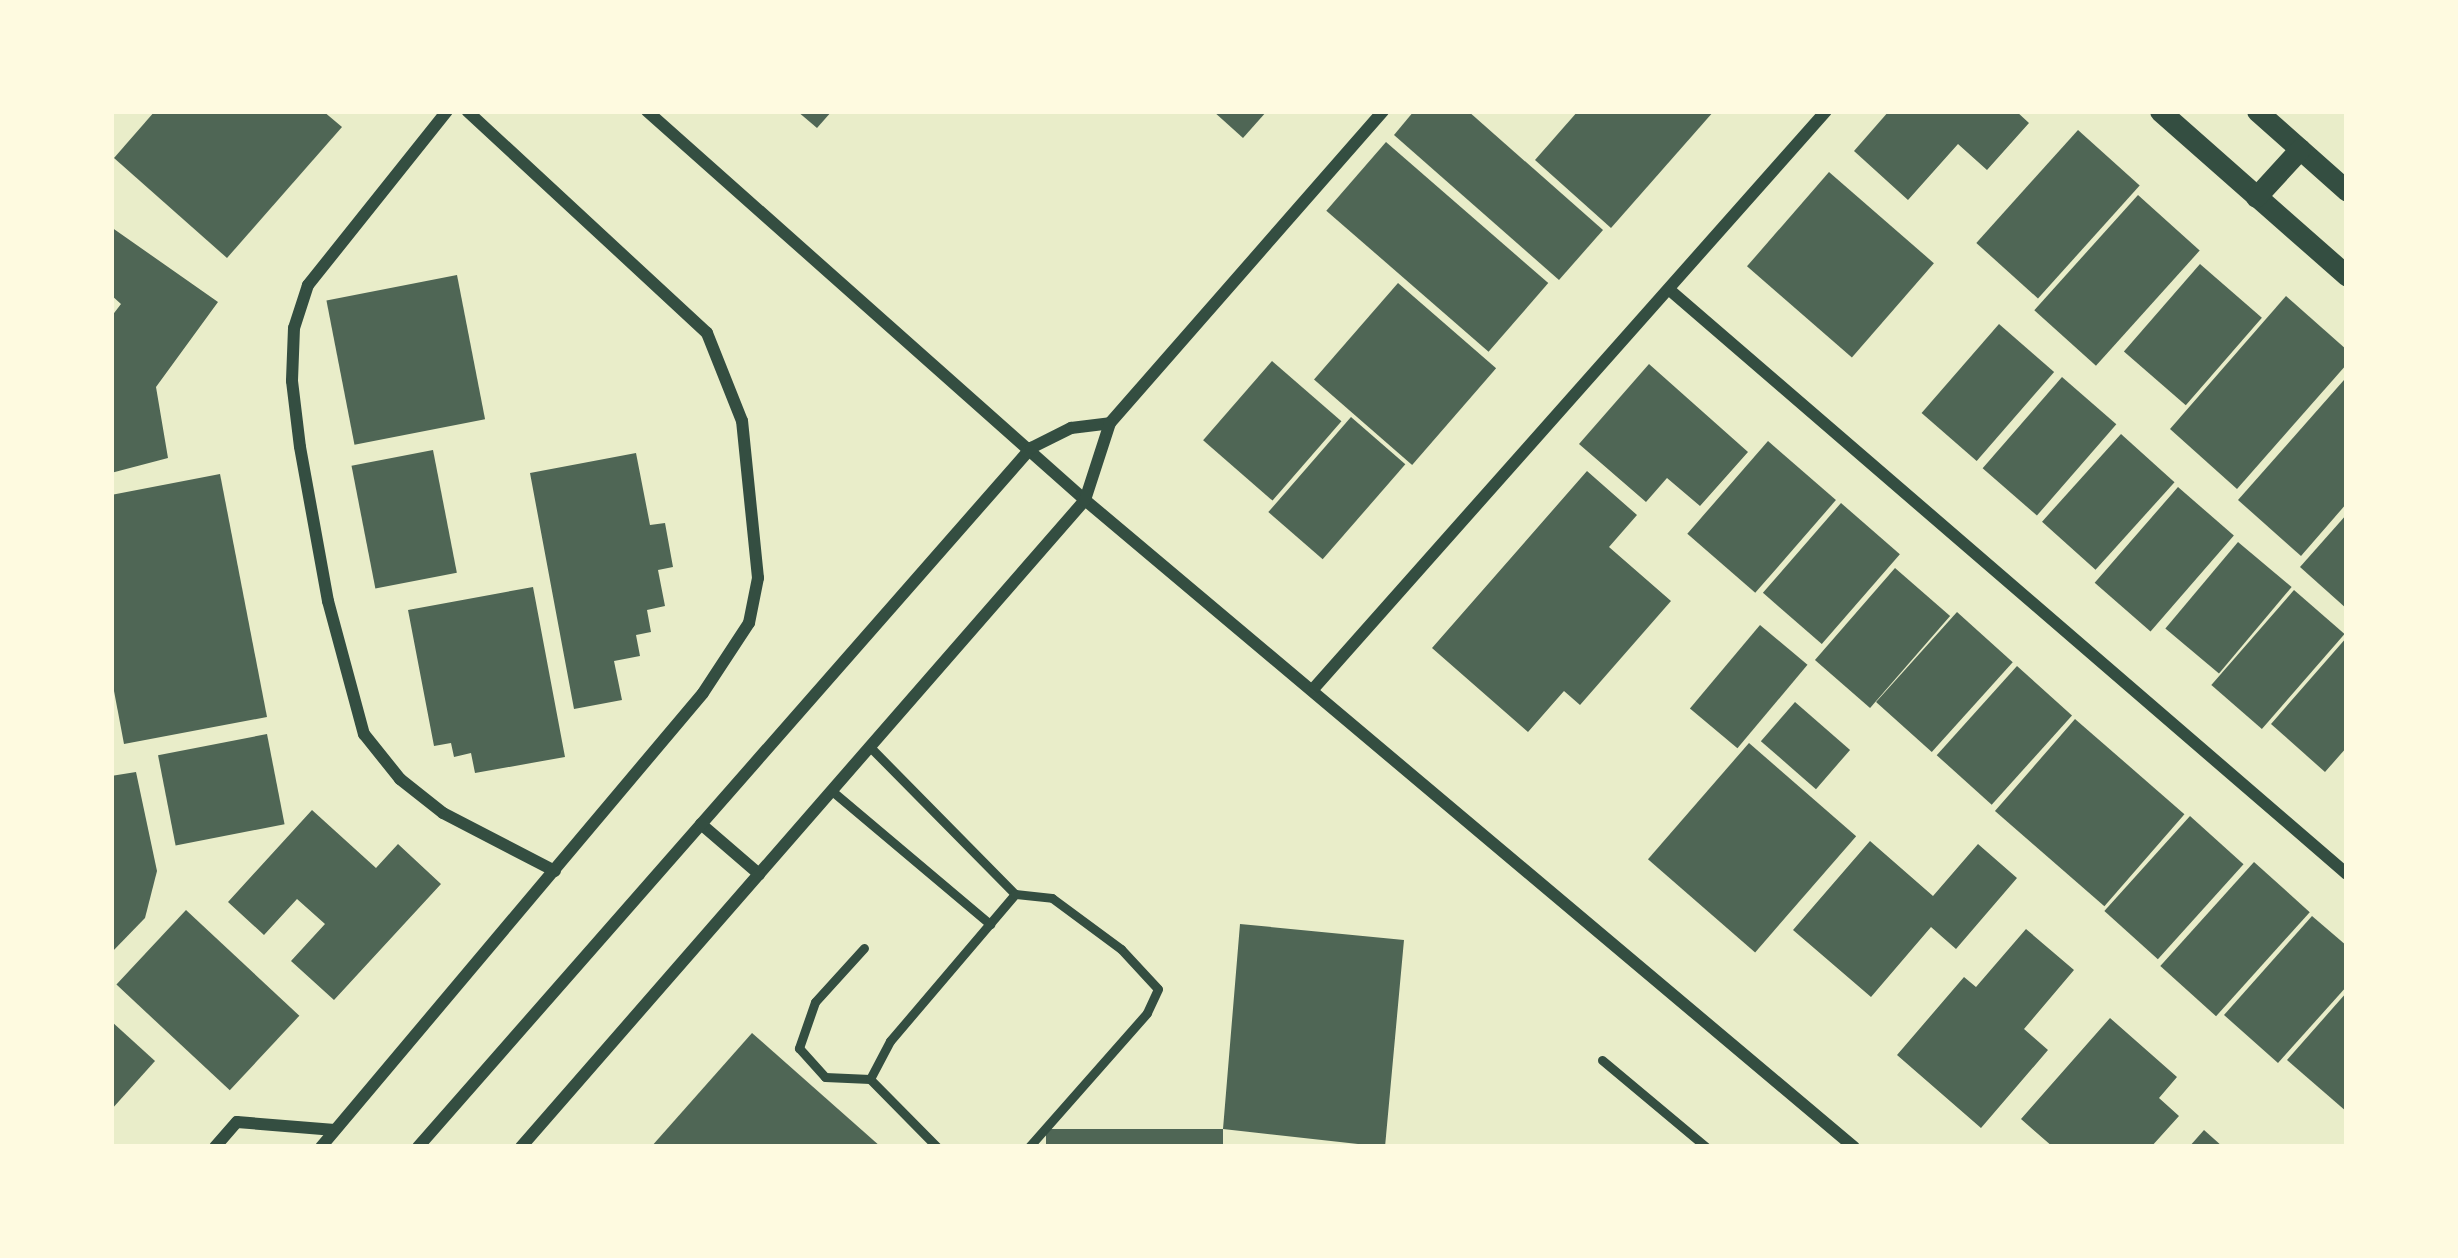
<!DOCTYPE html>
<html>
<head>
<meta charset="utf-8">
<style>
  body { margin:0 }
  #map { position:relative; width:2458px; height:1258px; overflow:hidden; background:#e9edc9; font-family:"Open Sans",sans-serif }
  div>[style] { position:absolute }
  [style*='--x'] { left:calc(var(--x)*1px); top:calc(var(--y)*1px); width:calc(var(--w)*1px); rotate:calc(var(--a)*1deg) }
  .building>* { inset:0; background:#4f6655; transform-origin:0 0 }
  .service>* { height:9px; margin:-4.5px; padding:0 4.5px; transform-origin:4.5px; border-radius:4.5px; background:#344e41 }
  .minor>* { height:12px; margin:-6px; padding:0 6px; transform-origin:6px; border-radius:6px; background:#344e41 }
  .tertiary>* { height:21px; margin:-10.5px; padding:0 10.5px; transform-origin:10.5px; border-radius:10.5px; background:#344e41 }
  span { translate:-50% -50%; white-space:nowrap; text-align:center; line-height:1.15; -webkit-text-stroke:12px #fefae0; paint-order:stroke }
  .frame { position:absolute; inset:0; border:114px solid #fefae0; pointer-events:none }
</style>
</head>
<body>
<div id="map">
  <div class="building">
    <div style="clip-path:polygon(155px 111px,323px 111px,342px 127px,227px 258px,114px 158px)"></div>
    <div style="clip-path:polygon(797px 111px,832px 111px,817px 128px)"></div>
    <div style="clip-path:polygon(1213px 111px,1267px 111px,1243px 138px)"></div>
    <div style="clip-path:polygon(1414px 111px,1468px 111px,1603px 230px,1559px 280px,1394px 135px)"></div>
    <div style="clip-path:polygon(1578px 111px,1714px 111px,1611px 228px,1535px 160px)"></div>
    <div style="clip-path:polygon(1889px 111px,2016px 111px,2029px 123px,1987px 170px,1958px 144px,1908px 200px,1854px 151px)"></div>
    <div style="left:2078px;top:130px;width:83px;height:152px;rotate:42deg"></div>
    <div style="left:1386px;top:142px;width:215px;height:91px;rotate:41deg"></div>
    <div style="left:1829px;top:172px;width:139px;height:125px;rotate:41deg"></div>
    <div style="left:2138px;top:195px;width:83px;height:155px;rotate:42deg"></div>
    <div style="clip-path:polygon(111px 227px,218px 302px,156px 387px,168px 458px,111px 473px,111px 317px,121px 304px,111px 295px)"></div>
    <div style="left:2200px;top:264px;width:82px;height:116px;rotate:41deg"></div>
    <div style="left:457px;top:275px;width:147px;height:133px;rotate:79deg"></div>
    <div style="left:1398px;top:283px;width:130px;height:128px;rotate:41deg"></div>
    <div style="clip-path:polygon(2286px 296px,2347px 350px,2347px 364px,2237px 489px,2170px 429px)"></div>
    <div style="left:1999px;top:324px;width:73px;height:118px;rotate:41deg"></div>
    <div style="left:1272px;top:361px;width:92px;height:105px;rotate:41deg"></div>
    <div style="clip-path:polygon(1649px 364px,1748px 452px,1700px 506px,1667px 478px,1646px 502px,1579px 444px)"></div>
    <div style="left:2062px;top:377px;width:72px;height:121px;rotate:41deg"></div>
    <div style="clip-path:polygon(2344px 380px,2347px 503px,2301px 556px,2238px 500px)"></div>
    <div style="left:1351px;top:417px;width:72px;height:126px;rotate:41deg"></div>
    <div style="left:2121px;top:434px;width:72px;height:118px;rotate:42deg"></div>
    <div style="left:1768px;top:441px;width:90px;height:123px;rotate:41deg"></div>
    <div style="left:433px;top:450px;width:125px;height:83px;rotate:79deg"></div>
    <div style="clip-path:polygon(636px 453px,650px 525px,665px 523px,673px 567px,658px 570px,665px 606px,647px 610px,651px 632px,636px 635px,640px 656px,614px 661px,622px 700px,574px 709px,530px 473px)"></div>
    <div style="clip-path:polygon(1587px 471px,1637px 515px,1609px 547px,1671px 601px,1580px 705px,1564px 691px,1528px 732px,1432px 648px)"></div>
    <div style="clip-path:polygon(220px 474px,267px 717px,124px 744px,111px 675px,111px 495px)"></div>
    <div style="left:2178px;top:487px;width:74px;height:127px;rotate:41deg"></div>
    <div style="left:1841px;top:503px;width:78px;height:119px;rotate:41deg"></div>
    <div style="clip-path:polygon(2347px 514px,2347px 609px,2300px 567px)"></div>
    <div style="left:2238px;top:542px;width:70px;height:113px;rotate:40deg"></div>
    <div style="left:1895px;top:568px;width:73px;height:122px;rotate:41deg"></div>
    <div style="clip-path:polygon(533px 587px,565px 757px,475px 773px,471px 753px,454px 757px,451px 743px,434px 746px,408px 610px)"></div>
    <div style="left:2294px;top:590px;width:67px;height:126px;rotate:41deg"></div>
    <div style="left:1957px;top:612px;width:75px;height:121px;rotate:42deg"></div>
    <div style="left:1760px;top:625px;width:62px;height:109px;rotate:40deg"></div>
    <div style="clip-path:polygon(2347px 637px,2347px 747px,2325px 772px,2271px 724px)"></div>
    <div style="left:2017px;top:666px;width:74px;height:120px;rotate:42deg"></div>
    <div style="left:1795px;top:702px;width:73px;height:52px;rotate:41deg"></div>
    <div style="left:2075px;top:719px;width:145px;height:122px;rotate:41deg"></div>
    <div style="left:267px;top:734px;width:92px;height:111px;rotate:79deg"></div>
    <div style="left:1749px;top:743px;width:142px;height:154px;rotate:41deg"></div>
    <div style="clip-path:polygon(136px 772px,157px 871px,145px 918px,111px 953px,111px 776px)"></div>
    <div style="clip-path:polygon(312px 810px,376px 868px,398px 844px,441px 884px,334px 1000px,291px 961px,325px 924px,297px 899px,264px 935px,228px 902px)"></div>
    <div style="left:2190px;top:816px;width:72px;height:128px;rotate:42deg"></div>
    <div style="clip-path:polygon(1870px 841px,1933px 896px,1978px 844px,2017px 878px,1956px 949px,1931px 927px,1871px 997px,1793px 930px)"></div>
    <div style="left:2254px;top:862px;width:75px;height:140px;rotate:42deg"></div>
    <div style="left:186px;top:910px;width:155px;height:102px;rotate:43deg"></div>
    <div style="clip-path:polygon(2312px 916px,2347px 946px,2347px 986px,2278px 1063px,2224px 1015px)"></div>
    <div style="clip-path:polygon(1240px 924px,1404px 940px,1385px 1147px,1223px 1129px,1223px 1147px,1046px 1147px,1046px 1129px,1223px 1129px)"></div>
    <div style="clip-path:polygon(2026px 929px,2074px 970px,2024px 1029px,2048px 1050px,1981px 1128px,1897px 1055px,1964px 977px,1976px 987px)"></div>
    <div style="clip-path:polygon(2347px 992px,2347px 1112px,2287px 1060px)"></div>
    <div style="clip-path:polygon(2110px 1018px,2177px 1077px,2159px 1098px,2179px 1116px,2151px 1147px,2053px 1147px,2021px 1119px)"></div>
    <div style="clip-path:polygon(111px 1021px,155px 1061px,111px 1110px)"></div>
    <div style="clip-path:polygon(752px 1033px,881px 1147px,651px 1147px)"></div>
    <div style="clip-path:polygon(2204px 1130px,2223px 1147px,2189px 1147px)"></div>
  </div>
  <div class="service">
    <div style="--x:870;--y:747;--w:206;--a:45.4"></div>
    <div style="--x:832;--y:791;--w:207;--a:40.1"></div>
    <div style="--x:864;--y:948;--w:73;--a:132.2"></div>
    <div style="--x:815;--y:1002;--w:49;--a:109.2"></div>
    <div style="--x:799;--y:1048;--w:39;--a:48"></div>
    <div style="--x:825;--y:1077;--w:45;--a:2.5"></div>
    <div style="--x:1602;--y:1060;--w:136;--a:39.9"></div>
    <div style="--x:937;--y:1147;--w:95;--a:-134.6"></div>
    <div style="--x:870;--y:1079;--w:43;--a:-62.2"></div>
    <div style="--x:890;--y:1041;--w:193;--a:-49.6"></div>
    <div style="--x:1015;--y:894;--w:37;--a:6"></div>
    <div style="--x:1052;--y:898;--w:86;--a:36.5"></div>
    <div style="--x:1121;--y:949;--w:54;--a:47.2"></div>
    <div style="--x:1158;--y:989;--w:26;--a:115"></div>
    <div style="--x:1147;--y:1013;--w:179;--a:131.4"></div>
  </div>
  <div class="minor">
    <div style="--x:447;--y:111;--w:223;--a:128.6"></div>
    <div style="--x:308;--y:285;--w:45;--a:108"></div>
    <div style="--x:294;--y:328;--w:53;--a:92.2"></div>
    <div style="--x:292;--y:381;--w:66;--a:83.1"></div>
    <div style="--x:300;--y:447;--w:157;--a:79.7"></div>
    <div style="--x:328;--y:601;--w:138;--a:74.9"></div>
    <div style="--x:364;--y:734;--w:58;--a:51.3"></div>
    <div style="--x:400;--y:779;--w:55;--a:38.3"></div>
    <div style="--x:443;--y:813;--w:126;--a:27.4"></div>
    <div style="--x:647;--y:111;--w:586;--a:41.61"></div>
    <div style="--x:1085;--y:500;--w:1005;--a:40.08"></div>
    <div style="--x:1672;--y:292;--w:891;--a:40.77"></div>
    <div style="--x:1110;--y:423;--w:415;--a:-48.8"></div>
    <div style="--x:1315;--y:687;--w:770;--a:-48.42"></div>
    <div style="--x:701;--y:824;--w:77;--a:40.8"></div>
    <div style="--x:215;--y:1147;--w:33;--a:-49"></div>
    <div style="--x:237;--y:1122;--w:98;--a:4.7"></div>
    <div style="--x:321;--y:1147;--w:593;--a:-49.92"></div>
    <div style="--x:703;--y:693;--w:84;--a:-56.7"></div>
    <div style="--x:749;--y:623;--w:46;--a:-78.7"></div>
    <div style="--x:758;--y:578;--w:158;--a:-95.8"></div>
    <div style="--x:742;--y:421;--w:95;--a:-111.7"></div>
    <div style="--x:707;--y:333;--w:327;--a:-137.2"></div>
    <div style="--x:418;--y:1147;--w:930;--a:-48.75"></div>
    <div style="--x:1031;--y:448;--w:45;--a:-26.6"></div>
    <div style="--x:1071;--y:428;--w:39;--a:-7"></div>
    <div style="--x:521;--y:1147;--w:858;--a:-48.92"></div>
    <div style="--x:1085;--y:500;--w:81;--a:-72"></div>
  </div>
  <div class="tertiary">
    <div style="--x:2160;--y:111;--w:249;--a:41.4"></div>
    <div style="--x:2257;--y:111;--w:120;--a:41.6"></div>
    <div style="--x:2256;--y:197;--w:65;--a:-47.5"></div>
  </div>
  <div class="frame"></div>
</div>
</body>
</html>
